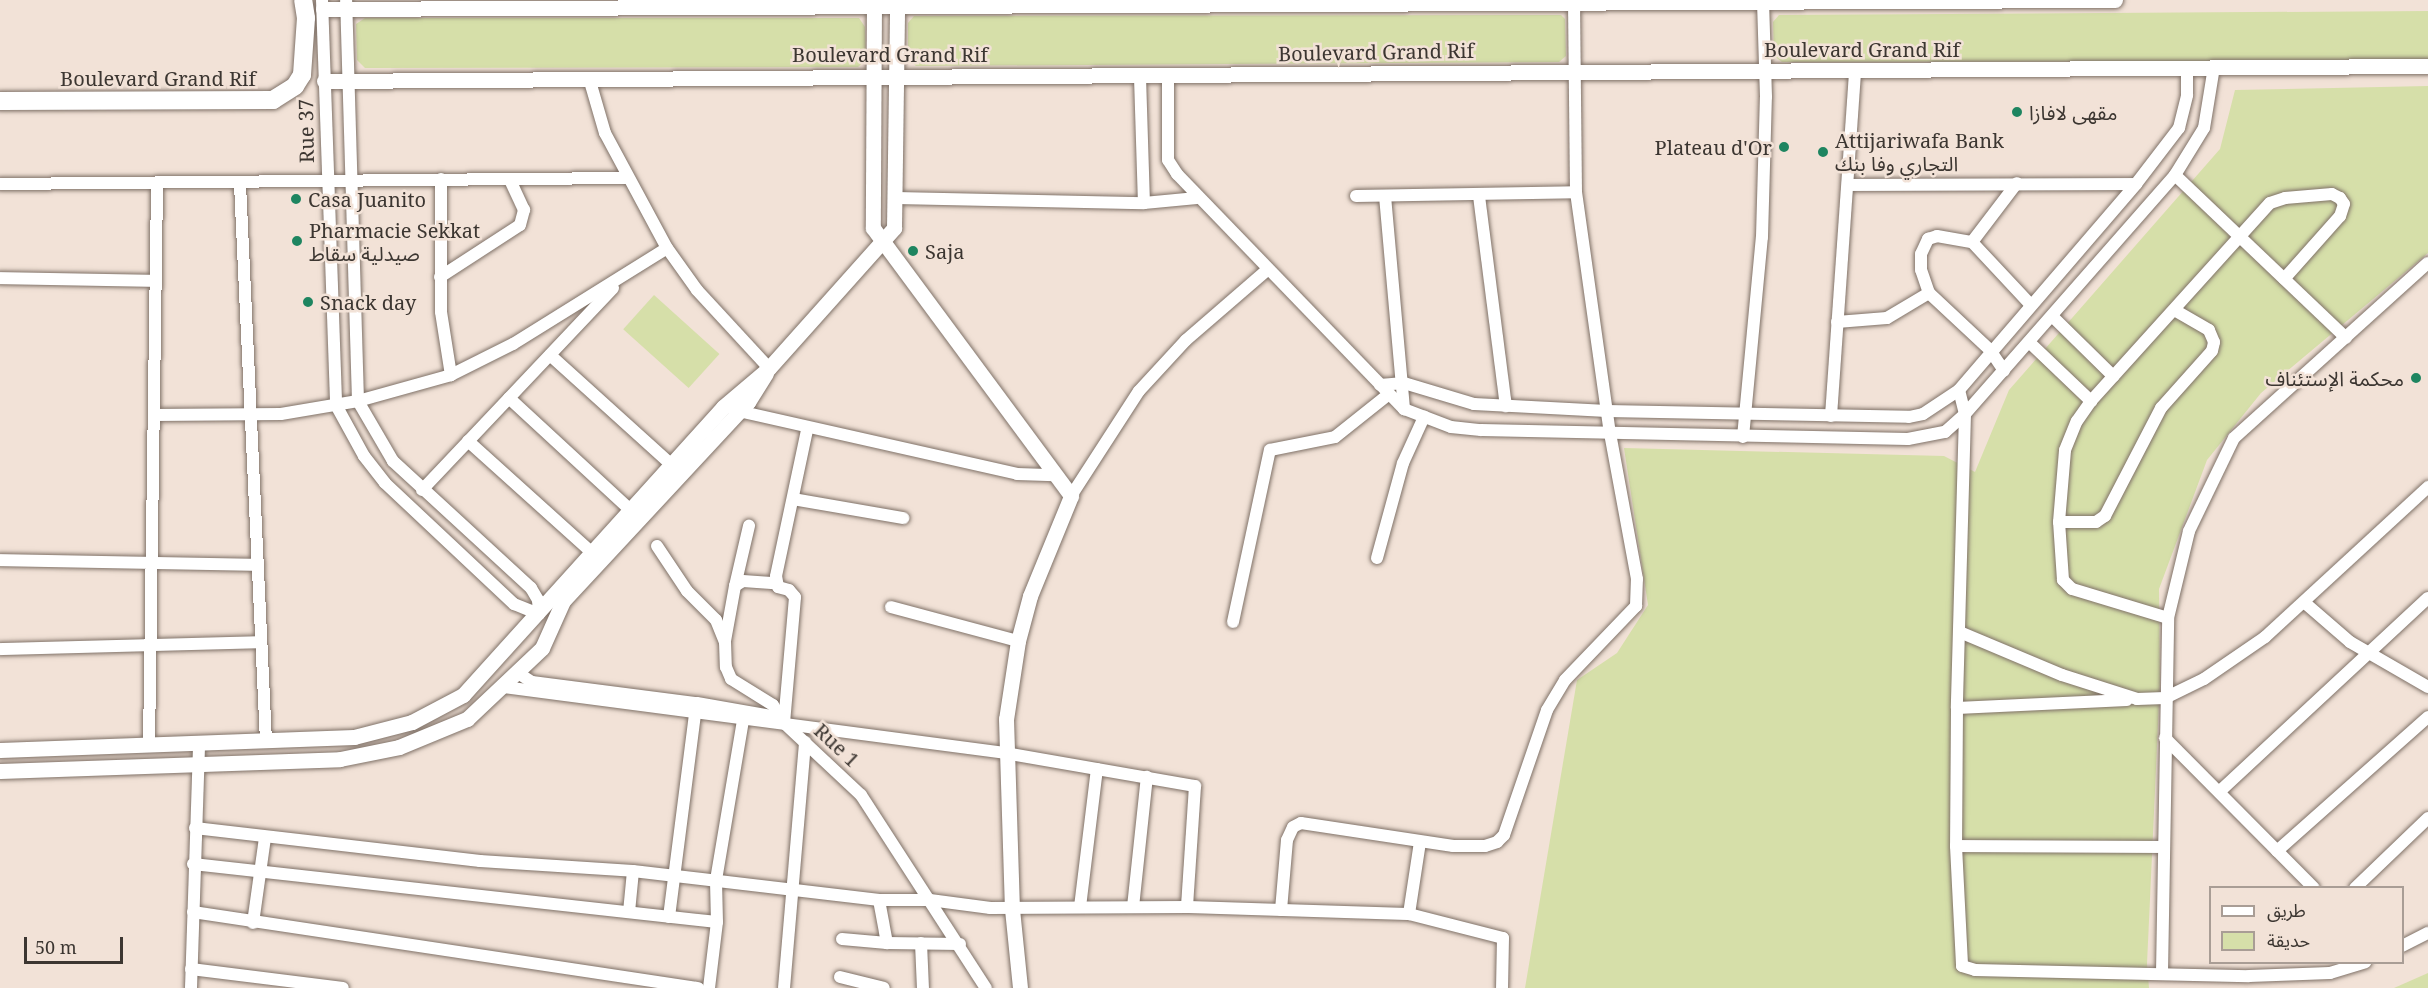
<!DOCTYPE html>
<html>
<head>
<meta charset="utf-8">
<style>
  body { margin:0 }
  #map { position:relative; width:2428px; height:988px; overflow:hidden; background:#f2e2d7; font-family:"Noto Serif","Noto Sans Arabic",serif }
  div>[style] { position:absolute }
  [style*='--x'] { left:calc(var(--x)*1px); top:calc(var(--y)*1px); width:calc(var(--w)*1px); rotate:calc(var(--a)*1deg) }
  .green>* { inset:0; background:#d6dfa9; transform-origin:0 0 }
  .roads { filter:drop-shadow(0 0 2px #7f7167) drop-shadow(0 0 2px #7f7167) }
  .minor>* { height:12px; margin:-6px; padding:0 6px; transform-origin:6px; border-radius:6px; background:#fff }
  .tertiary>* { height:15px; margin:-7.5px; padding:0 7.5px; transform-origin:7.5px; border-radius:7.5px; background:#fff }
  .secondary>* { height:18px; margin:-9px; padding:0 9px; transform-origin:9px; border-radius:9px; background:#fff }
  .dots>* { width:16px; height:16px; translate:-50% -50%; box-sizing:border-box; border:3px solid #f2e2d7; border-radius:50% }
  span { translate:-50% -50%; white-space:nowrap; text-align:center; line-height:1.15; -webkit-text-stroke:5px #f2e2d7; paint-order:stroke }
  .street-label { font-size:20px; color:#3c3631 }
  .poi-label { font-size:20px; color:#3c3631 }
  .left { translate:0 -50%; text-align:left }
  .right { translate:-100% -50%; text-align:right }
  .legend { position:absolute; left:2209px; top:886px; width:195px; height:78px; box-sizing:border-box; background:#f2e2d7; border:2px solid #a99d95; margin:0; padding:8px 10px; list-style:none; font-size:18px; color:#3c3631 }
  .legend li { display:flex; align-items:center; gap:12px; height:30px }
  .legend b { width:30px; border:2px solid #a99d95 }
  .scale { position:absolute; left:24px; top:937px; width:99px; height:27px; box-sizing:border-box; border:3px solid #3c3631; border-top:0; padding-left:8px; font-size:18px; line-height:21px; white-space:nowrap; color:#3c3631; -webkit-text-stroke:4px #f2e2d7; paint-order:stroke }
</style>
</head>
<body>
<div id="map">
  <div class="green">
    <div style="clip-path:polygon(2428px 11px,2428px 61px,1782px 62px,1774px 56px,1773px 22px,1779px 15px)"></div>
    <div style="clip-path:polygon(1561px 15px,1565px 19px,1566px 56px,1559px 62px,916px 66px,908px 59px,908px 23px,914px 16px)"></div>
    <div style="clip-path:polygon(365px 18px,859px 18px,865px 27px,866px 60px,858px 67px,365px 68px,357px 60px,356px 24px)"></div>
    <div style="clip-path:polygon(2428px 86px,2428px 253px,2261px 393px,2207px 460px,2159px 589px,2160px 681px,2147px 964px,2149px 988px,1525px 988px,1577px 680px,1617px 653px,1648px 605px,1624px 448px,1944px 456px,1975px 472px,2009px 390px,2220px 149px,2235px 90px)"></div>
    <div style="left:654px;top:295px;width:88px;height:46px;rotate:42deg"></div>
    <div style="clip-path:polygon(2428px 973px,2428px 988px,2394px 988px)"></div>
  </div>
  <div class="roads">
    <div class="minor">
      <div style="--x:322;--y:0;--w:405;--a:88"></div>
      <div style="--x:336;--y:405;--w:58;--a:61.2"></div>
      <div style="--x:364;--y:456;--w:34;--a:52"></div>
      <div style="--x:385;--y:483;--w:177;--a:43.2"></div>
      <div style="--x:514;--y:604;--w:27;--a:22"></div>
      <div style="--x:539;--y:614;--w:14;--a:-94"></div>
      <div style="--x:538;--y:600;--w:14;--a:-120"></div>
      <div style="--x:531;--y:588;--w:188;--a:-137.4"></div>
      <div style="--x:393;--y:461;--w:69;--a:-120.3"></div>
      <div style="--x:358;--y:401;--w:401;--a:-91.7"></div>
      <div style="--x:1140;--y:77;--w:126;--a:88.2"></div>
      <div style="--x:1168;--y:77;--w:83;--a:90"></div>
      <div style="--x:1168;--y:160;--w:17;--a:57"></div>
      <div style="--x:1177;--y:174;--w:327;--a:46"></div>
      <div style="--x:1404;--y:409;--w:50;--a:21"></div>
      <div style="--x:1451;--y:427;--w:30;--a:6"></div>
      <div style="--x:1481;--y:430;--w:427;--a:1.2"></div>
      <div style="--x:1908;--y:439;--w:38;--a:-11"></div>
      <div style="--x:1945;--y:432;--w:27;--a:-42"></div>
      <div style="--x:1965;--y:414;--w:318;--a:-48.7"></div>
      <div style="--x:2175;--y:175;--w:55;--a:-58.3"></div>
      <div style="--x:2204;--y:128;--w:62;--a:-80.7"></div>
      <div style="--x:589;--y:78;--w:57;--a:73.8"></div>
      <div style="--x:605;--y:133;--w:131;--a:61.7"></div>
      <div style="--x:667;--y:248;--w:52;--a:54.5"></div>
      <div style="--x:697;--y:290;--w:106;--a:47.3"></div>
      <div style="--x:2175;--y:175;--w:236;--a:43.6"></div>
      <div style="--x:441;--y:179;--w:133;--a:90"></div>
      <div style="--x:441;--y:312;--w:64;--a:81"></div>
      <div style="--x:0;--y:184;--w:627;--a:-0.55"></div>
      <div style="--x:240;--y:184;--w:558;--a:87.33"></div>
      <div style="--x:1848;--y:185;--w:288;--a:-0.2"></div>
      <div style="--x:1356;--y:196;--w:220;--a:-1"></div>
      <div style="--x:1385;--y:196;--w:214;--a:84.9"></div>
      <div style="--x:1479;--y:196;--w:212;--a:82.7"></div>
      <div style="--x:896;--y:198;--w:248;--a:1.2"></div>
      <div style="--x:1144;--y:203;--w:53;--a:-5.4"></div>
      <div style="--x:1972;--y:242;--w:74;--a:-52.7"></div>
      <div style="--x:440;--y:277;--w:95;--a:-33"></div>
      <div style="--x:520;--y:225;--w:16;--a:-75"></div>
      <div style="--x:524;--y:210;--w:33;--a:-115"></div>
      <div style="--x:0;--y:278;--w:156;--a:1.1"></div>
      <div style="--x:1929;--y:293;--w:83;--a:43.1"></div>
      <div style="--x:1990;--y:350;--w:25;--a:56"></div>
      <div style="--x:2052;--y:316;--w:86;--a:44.5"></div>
      <div style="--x:1837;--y:322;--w:50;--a:-4.6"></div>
      <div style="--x:1887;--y:318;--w:49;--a:-30.8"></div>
      <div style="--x:1929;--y:293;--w:24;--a:-109"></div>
      <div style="--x:1921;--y:270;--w:16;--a:-90"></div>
      <div style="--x:1921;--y:254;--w:17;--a:-65"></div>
      <div style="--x:1928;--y:239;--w:9;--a:-18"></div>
      <div style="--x:1937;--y:236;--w:36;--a:10"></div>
      <div style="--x:1972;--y:242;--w:86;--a:46.9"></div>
      <div style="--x:2029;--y:342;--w:86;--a:43.6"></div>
      <div style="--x:550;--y:355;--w:170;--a:42.1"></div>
      <div style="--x:1380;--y:385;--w:24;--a:-5"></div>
      <div style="--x:1404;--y:383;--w:73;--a:16.7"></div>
      <div style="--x:1474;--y:404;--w:133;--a:3"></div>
      <div style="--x:1607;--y:411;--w:302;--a:1.1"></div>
      <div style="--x:1909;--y:417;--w:14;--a:-12"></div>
      <div style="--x:1923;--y:414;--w:43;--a:-33.7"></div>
      <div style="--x:1959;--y:390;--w:272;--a:-49.3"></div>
      <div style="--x:2136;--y:184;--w:71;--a:-52.5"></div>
      <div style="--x:2179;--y:128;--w:34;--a:-76"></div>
      <div style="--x:2187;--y:95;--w:27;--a:-90"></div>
      <div style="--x:1959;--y:390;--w:25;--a:76"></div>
      <div style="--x:1965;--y:414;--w:294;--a:91.6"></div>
      <div style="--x:1957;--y:708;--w:138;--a:90.4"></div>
      <div style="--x:1956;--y:846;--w:120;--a:87.1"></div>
      <div style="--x:1962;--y:966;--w:14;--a:17"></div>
      <div style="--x:1975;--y:970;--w:274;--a:1.3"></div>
      <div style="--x:2249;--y:976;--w:81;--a:-2.1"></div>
      <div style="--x:2330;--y:973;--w:37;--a:-17"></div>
      <div style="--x:509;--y:398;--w:174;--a:42.7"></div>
      <div style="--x:734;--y:410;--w:290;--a:12.7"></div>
      <div style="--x:1017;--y:474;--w:38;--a:2"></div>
      <div style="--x:154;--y:415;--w:127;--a:-0.5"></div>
      <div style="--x:281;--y:414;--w:78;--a:-9.6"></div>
      <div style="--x:358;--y:401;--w:97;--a:-15.6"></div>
      <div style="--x:451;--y:375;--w:69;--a:-26.6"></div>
      <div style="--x:513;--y:344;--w:181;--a:-31.9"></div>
      <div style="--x:1831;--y:416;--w:344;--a:-86"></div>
      <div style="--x:1743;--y:437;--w:201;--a:-84.6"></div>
      <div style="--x:1762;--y:237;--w:140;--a:-88.4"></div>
      <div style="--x:1766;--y:97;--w:97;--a:-91.8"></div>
      <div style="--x:468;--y:441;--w:175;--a:42"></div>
      <div style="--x:422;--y:490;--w:278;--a:-46.6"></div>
      <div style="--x:1071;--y:496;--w:125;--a:-57.1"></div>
      <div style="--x:1139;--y:391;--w:69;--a:-47.3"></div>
      <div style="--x:1186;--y:340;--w:107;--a:-40.8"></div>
      <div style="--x:793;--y:499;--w:112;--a:9.8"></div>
      <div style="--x:2059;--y:522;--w:37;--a:0"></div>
      <div style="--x:2096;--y:522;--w:11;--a:-34"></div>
      <div style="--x:2105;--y:516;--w:122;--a:-62.6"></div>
      <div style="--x:2161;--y:408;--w:76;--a:-48.2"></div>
      <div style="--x:2212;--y:351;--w:9;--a:-77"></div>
      <div style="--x:2214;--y:342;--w:13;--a:-113"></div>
      <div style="--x:2209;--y:330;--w:38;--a:-150"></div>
      <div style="--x:657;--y:546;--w:54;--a:56.3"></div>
      <div style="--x:687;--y:591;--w:41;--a:45"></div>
      <div style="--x:716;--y:620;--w:24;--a:68"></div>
      <div style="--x:725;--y:642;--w:25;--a:88"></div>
      <div style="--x:726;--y:667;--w:13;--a:67"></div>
      <div style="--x:731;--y:679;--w:49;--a:31.8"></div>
      <div style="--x:773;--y:705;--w:21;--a:59"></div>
      <div style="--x:784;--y:723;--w:105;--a:43.1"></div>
      <div style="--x:861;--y:795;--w:230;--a:57.1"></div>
      <div style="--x:1377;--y:558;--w:98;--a:-74.7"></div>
      <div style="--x:1403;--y:463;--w:51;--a:-65.5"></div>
      <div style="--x:0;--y:560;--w:258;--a:1.1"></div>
      <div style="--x:735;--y:586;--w:62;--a:-76.9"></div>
      <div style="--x:2305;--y:603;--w:60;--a:40.9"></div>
      <div style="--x:2350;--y:642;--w:90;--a:30"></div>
      <div style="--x:891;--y:607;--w:131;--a:15"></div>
      <div style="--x:2168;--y:618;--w:100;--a:-163.2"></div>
      <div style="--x:2072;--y:589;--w:13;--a:-135"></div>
      <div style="--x:2063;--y:580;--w:58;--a:-93.9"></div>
      <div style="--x:2059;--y:522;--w:72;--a:-85.2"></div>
      <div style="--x:2065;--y:450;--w:31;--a:-68"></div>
      <div style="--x:2077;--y:421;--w:24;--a:-55"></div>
      <div style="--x:2091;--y:401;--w:267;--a:-47.9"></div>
      <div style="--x:2270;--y:203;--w:16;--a:-18"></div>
      <div style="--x:2285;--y:198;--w:47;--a:-4.9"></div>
      <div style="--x:2332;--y:194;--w:9;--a:27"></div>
      <div style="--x:2340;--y:198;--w:7;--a:56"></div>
      <div style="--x:2344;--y:204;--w:13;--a:108"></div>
      <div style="--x:2340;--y:216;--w:84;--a:131.6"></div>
      <div style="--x:1233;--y:622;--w:176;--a:-77.9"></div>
      <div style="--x:1270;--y:450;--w:66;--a:-11.3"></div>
      <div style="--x:1335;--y:437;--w:69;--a:-38.5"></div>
      <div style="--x:1962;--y:633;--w:108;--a:22.8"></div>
      <div style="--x:2062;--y:675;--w:79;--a:17.7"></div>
      <div style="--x:2137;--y:699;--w:28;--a:-2"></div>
      <div style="--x:2165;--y:698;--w:43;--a:-26"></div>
      <div style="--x:2204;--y:679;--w:74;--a:-34.5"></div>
      <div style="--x:2265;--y:637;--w:222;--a:-42.6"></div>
      <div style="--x:725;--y:641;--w:56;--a:-79.7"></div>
      <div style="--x:735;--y:586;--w:9;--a:-32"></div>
      <div style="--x:743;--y:581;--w:32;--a:4"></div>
      <div style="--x:0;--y:649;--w:261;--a:-1.5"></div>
      <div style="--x:518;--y:673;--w:17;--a:33"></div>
      <div style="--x:532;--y:682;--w:166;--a:7.3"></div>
      <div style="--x:697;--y:703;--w:75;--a:10"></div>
      <div style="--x:771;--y:716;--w:13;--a:27"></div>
      <div style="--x:504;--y:687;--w:505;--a:7.5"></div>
      <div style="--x:1005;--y:753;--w:193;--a:9.9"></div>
      <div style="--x:1195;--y:786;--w:121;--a:93.8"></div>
      <div style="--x:1957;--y:708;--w:170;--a:-2.7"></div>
      <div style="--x:784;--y:723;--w:126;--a:-85"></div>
      <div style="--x:795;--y:597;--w:9;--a:-131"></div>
      <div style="--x:789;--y:590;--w:11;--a:-165"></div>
      <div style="--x:778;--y:587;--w:11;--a:-100"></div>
      <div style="--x:776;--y:576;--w:149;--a:-78"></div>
      <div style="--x:2165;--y:738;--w:211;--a:45.2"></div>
      <div style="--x:149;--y:745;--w:562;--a:-89.18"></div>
      <div style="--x:2219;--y:792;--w:285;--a:-42.9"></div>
      <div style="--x:195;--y:828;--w:287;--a:6.6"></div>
      <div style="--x:480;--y:861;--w:153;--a:3.7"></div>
      <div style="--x:633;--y:871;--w:248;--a:6.7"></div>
      <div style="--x:879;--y:900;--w:51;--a:0"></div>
      <div style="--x:930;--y:900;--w:61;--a:7.6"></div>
      <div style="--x:990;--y:908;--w:197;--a:-0.3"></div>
      <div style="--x:1187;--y:907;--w:222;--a:1.8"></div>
      <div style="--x:1420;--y:842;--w:73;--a:98.7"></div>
      <div style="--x:1409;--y:914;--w:97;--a:14.3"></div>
      <div style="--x:1503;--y:938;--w:50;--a:91.1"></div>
      <div style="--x:1956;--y:846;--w:205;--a:0.3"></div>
      <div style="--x:2277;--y:851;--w:202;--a:-41.6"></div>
      <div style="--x:193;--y:864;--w:527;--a:6.32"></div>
      <div style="--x:2355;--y:888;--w:101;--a:-43.8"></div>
      <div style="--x:879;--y:900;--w:44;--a:79.5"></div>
      <div style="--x:887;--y:943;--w:73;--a:0.8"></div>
      <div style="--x:1080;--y:907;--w:139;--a:-83"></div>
      <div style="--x:1133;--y:907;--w:131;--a:-83.9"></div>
      <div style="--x:1281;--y:910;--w:70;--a:-85.1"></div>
      <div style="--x:1287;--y:840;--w:14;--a:-65"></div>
      <div style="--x:1293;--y:827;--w:9;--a:-27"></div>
      <div style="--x:1301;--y:823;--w:154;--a:8.6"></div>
      <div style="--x:1453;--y:846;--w:32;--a:0"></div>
      <div style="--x:1485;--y:846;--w:13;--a:-18"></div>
      <div style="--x:1497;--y:842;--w:10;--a:-45"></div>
      <div style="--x:1504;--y:835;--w:132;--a:-71"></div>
      <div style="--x:1547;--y:710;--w:35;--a:-59"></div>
      <div style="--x:1565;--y:680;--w:103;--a:-46.2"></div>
      <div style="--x:1636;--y:606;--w:27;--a:-88"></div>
      <div style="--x:1637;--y:579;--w:147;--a:-100.5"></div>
      <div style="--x:1610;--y:434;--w:244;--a:-98"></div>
      <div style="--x:1576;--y:192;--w:192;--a:-90.6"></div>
      <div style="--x:193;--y:912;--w:511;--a:8.56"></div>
      <div style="--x:629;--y:912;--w:41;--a:-84.4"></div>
      <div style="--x:669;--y:917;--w:206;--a:-82.7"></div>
      <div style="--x:253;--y:923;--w:86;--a:-82"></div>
      <div style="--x:842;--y:939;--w:45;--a:5.1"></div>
      <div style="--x:921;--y:943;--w:45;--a:87.5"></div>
      <div style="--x:2402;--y:946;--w:29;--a:-27"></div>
      <div style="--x:191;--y:969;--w:153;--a:7.1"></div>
      <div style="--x:2162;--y:973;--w:355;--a:-89"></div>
      <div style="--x:2168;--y:618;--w:89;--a:-76.4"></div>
      <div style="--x:2189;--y:531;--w:103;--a:-64.2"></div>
      <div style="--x:2234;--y:438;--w:261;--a:-42.1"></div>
      <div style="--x:840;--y:977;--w:45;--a:14"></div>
      <div style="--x:191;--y:988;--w:245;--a:-88.1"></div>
      <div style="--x:709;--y:988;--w:66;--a:-83.1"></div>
      <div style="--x:717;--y:922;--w:42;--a:-91.4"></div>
      <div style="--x:716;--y:880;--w:162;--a:-80.4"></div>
      <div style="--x:784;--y:988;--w:247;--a:-85.1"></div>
    </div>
    <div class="tertiary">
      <div style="--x:874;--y:0;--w:228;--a:90.3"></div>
      <div style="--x:873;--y:228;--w:333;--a:53.5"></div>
      <div style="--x:1071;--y:496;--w:108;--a:112.3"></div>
      <div style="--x:1030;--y:596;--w:47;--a:104.9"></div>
      <div style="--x:1018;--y:641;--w:79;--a:98.7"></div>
      <div style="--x:1006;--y:719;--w:190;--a:88.2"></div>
      <div style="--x:1012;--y:909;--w:79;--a:84.2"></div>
      <div style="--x:323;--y:9;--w:1792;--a:-0.29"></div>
      <div style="--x:324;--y:81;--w:2104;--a:-0.41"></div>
      <div style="--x:0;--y:750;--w:354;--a:-2.1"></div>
      <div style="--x:354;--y:737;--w:60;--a:-14.5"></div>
      <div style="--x:412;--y:722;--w:58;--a:-27.9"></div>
      <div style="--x:463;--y:695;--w:388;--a:-47.9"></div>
      <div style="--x:723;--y:407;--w:60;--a:-40.3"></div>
      <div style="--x:769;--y:368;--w:188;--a:-48.2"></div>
      <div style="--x:894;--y:228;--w:228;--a:-89.2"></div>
      <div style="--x:0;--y:771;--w:340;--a:-2"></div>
      <div style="--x:340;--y:759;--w:60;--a:-11.5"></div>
      <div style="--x:399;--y:747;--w:74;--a:-22.4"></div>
      <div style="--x:467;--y:719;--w:103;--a:-43.4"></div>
      <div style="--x:542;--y:648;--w:51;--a:-65.9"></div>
      <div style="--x:563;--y:601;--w:272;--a:-47.1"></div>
      <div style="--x:748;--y:402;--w:34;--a:-58"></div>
    </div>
    <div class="secondary">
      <div style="--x:0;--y:101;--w:273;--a:-0.2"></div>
      <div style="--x:273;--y:100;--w:26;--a:-32"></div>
      <div style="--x:295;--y:86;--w:13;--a:-58"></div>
      <div style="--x:302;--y:75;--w:57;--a:-86"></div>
      <div style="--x:306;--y:18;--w:18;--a:-99"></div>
    </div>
  </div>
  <div class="dots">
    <div style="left:2017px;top:112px;background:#1e8560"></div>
    <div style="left:1784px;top:147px;background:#1e8560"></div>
    <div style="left:1823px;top:152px;background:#1e8560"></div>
    <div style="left:296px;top:199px;background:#1e8560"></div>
    <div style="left:297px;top:241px;background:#1e8560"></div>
    <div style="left:913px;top:251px;background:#1e8560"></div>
    <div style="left:308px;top:302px;background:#1e8560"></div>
    <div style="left:2416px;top:378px;background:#1e8560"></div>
  </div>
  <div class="street-label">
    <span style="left:1862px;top:49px">Boulevard Grand Rif</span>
    <span style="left:1376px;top:52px;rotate:-1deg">Boulevard Grand Rif</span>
    <span style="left:890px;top:54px">Boulevard Grand Rif</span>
    <span style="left:158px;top:78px">Boulevard Grand Rif</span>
    <span style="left:306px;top:131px;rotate:-91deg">Rue 37</span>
    <span style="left:837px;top:745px;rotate:43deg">Rue 1</span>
  </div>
  <div class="poi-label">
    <span class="left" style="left:2029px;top:112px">مقهى لافازا</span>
    <span class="left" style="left:1835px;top:152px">Attijariwafa Bank<br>التجاري وفا بنك</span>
    <span class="right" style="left:1772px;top:147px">Plateau d'Or</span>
    <span class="left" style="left:308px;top:199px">Casa Juanito</span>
    <span class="left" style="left:309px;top:242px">Pharmacie Sekkat<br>صيدلية سقاط</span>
    <span class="left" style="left:925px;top:251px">Saja</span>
    <span class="left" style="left:320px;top:302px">Snack day</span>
    <span class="right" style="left:2404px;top:378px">محكمة الإستئناف</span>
  </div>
  <ul class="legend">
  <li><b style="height:8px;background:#fff"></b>طريق</li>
  <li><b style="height:16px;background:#d6dfa9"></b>حديقة</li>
  </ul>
  <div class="scale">50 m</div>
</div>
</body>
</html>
